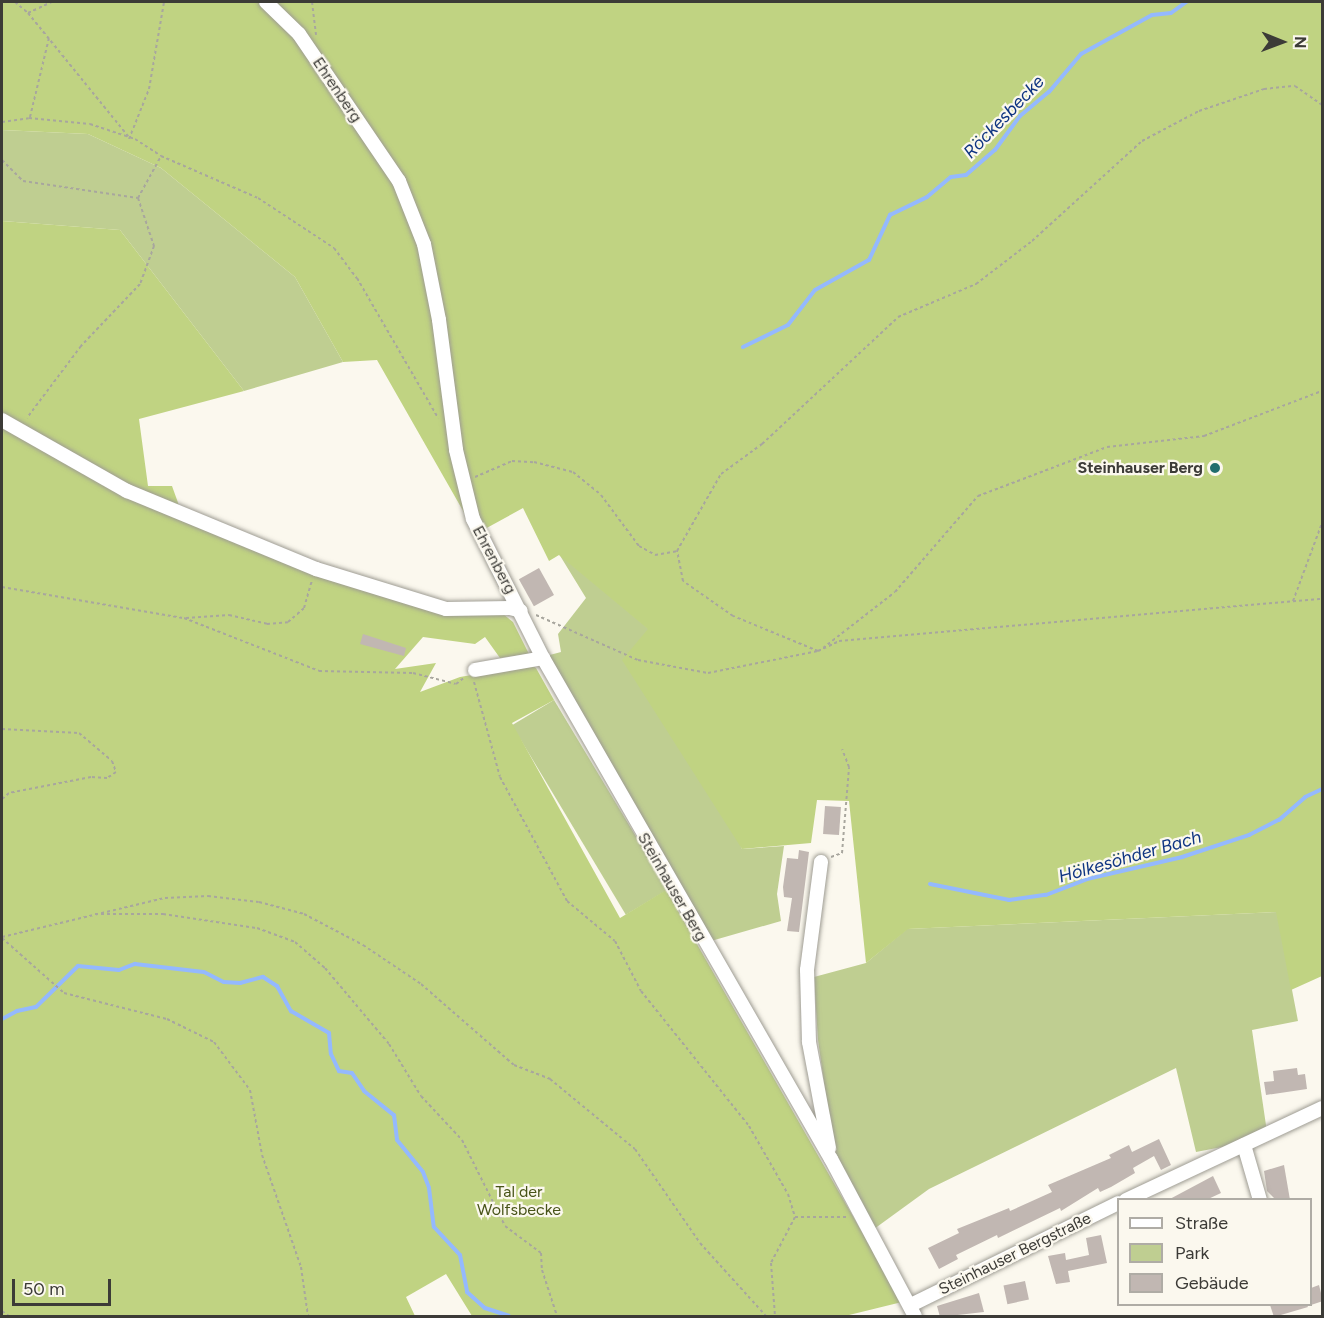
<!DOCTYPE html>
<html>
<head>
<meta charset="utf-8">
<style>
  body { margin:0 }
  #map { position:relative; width:1324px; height:1318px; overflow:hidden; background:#fbf8ee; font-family:Figtree,sans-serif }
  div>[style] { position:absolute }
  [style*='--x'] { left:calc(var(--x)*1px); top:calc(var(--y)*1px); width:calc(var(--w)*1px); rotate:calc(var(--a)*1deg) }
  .green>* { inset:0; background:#bfce91; transform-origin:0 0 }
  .forest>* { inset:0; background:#c0d382 }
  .stream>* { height:4px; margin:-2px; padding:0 2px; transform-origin:2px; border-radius:2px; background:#94b9fe }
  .building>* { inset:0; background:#c1b7b2; transform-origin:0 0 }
  .path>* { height:2px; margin-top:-1px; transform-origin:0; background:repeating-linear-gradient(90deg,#a8a69e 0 3px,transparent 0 6px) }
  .roads { filter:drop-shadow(0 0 2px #9e9c93) drop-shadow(0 0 2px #9e9c93) }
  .minor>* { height:14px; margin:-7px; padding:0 7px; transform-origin:7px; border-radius:7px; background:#fff }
  .dots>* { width:16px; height:16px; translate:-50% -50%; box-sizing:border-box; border:3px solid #fbf8ee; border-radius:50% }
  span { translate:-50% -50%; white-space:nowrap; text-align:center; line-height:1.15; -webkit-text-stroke:4.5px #fbf8ee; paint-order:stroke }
  .street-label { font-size:16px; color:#3c3b37 }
  .poi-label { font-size:16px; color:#3c3b37; font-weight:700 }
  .right { translate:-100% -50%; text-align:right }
  .park-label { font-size:16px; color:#485419 }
  .water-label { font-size:18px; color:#0e3481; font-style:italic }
  .frame { position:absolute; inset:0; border:3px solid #3c3b37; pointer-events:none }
  .legend { position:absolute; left:1117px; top:1198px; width:195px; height:108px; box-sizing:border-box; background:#fbf8ee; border:2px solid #afaca5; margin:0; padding:8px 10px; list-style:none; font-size:18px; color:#3c3b37 }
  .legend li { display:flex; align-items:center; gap:12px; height:30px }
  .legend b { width:30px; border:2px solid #afaca5 }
  .north { position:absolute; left:1252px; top:12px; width:60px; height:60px; -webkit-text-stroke:4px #fbf8ee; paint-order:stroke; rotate:91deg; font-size:16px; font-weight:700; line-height:24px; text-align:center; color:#3c3b37 }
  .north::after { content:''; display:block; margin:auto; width:21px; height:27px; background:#3c3b37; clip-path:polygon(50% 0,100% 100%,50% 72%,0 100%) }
  .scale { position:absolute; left:12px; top:1279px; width:99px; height:27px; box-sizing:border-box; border:3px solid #3c3b37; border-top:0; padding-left:8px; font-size:18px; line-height:21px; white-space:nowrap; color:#3c3b37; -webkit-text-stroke:4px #fbf8ee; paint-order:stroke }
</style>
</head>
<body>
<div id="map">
  <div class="green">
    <div style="clip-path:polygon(2px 130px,88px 134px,161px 168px,295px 277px,343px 362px,244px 391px,120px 230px,2px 221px)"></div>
    <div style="clip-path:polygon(559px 554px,649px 629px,742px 849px,784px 846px,777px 894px,781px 921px,711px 941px,546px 656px,561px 652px,558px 634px,586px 598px)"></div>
    <div style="left:554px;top:700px;width:221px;height:49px;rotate:59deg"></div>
    <div style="clip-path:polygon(1277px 912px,1298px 1021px,1252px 1030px,1267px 1132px,1243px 1143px,1196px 1152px,1176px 1068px,929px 1189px,874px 1229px,834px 1154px,818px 1040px,814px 977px,866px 963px,907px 929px)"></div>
  </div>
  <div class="forest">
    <div style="clip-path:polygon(2px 2px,1322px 2px,1322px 976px,1291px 990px,1276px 912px,908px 929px,866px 963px,849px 801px,817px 800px,811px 843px,742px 849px,622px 660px,648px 629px,559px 555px,549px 561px,523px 508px,483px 530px,474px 530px,377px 360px,343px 362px,295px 277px,161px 168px,88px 134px,2px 130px)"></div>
    <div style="clip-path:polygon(2px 221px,120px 230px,244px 391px,139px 419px,148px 486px,172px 486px,181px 511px,321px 567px,441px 609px,503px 614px,513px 622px,529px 654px,500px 658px,485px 637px,475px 644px,423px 637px,395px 669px,436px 663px,420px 692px,460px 677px,531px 665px,536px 668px,554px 700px,512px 723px,620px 918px,666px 890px,902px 1302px,845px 1316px,472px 1316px,446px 1274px,406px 1297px,415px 1316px,2px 1316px)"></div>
  </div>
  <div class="stream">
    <div style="--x:743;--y:347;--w:50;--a:-26.1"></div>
    <div style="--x:788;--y:325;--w:44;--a:-52.4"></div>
    <div style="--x:815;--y:290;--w:62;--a:-29.1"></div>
    <div style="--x:869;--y:260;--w:50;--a:-65"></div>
    <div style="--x:890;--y:215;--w:41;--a:-25.9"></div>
    <div style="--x:927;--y:197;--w:31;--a:-40"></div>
    <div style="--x:951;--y:177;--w:15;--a:-8"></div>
    <div style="--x:966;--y:175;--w:38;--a:-41"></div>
    <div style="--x:995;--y:150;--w:42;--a:-53.7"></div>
    <div style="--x:1020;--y:116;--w:38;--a:-40"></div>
    <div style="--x:1049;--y:92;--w:50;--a:-49.9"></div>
    <div style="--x:1081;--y:54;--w:81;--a:-28.8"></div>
    <div style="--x:1152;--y:15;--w:19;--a:-6"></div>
    <div style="--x:1171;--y:13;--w:19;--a:-36"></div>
    <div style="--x:930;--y:884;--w:81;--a:11.4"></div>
    <div style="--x:1009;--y:900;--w:37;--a:-8"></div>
    <div style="--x:1046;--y:895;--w:44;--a:-21.3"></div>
    <div style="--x:1087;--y:879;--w:98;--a:-13"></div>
    <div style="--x:1182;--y:857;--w:71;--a:-18.2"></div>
    <div style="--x:1249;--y:835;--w:34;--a:-27"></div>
    <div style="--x:1279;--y:820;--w:35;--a:-41"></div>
    <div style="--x:1305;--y:797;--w:19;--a:-25"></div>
    <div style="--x:2;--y:1019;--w:17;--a:-28"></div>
    <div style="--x:17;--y:1011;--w:19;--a:-12"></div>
    <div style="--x:36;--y:1007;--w:59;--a:-44.3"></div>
    <div style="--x:78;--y:966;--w:41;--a:5.6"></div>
    <div style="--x:119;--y:970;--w:17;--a:-21"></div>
    <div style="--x:135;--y:964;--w:69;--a:6.6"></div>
    <div style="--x:204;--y:972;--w:22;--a:27"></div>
    <div style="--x:224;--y:982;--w:16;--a:4"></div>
    <div style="--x:240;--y:983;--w:24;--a:-15"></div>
    <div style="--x:263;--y:977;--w:17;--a:33"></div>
    <div style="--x:277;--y:986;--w:29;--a:61"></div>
    <div style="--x:291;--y:1011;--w:44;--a:30.1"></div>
    <div style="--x:329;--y:1033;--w:21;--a:85"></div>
    <div style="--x:331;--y:1054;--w:19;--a:65"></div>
    <div style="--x:339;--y:1071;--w:13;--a:9"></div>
    <div style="--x:352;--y:1073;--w:22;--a:56"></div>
    <div style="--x:364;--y:1091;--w:38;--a:39"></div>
    <div style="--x:394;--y:1115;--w:25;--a:83"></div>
    <div style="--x:397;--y:1140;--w:41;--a:50.9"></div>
    <div style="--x:423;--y:1172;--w:17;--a:69"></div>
    <div style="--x:429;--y:1188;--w:39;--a:83"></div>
    <div style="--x:434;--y:1227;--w:38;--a:47"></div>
    <div style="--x:460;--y:1255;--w:38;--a:79"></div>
    <div style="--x:467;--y:1292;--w:24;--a:42"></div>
    <div style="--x:485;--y:1308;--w:25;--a:18"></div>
  </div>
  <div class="building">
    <div style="left:539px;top:568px;width:31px;height:23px;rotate:61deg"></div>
    <div style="clip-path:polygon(363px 634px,406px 648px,404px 656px,360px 644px)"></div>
    <div style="left:825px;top:806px;width:16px;height:28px;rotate:4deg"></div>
    <div style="clip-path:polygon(799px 850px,809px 852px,799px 932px,787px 931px,792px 898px,784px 897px,783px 887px,787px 858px,798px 859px)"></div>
    <div style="clip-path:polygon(1297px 1068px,1298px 1075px,1305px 1074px,1307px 1089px,1266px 1095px,1264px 1082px,1274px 1081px,1273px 1071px)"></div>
    <div style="clip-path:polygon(1159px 1139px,1171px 1165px,1161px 1170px,1154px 1156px,1133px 1168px,1135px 1173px,1111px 1187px,1100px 1192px,1098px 1188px,1061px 1211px,1060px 1208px,998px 1238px,997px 1235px,956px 1255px,958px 1259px,939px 1269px,928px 1248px,959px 1233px,957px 1229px,1009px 1208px,1010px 1211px,1052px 1192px,1048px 1185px,1111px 1158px,1109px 1155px,1129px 1145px,1132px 1152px)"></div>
    <div style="clip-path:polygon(1284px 1165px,1290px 1200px,1276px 1200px,1267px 1191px,1264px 1171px)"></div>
    <div style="clip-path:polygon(1213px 1176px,1221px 1193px,1206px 1200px,1168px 1200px)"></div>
    <div style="clip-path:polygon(1101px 1235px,1107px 1263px,1068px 1271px,1070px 1282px,1056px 1284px,1048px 1256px,1065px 1253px,1066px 1260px,1089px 1255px,1086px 1238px)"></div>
    <div style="left:1025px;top:1281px;width:19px;height:22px;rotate:78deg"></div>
    <div style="clip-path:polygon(1319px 1285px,1323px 1301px,1311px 1305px,1311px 1288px)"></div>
    <div style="clip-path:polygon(979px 1293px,984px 1312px,940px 1317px,937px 1306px)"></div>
    <div style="clip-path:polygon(1270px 1305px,1307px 1305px,1308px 1307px,1274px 1317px)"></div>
  </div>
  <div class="path">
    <div style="--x:15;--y:2;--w:17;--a:40"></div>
    <div style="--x:28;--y:13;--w:159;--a:50.9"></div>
    <div style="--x:312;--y:2;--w:33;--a:83"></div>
    <div style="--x:28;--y:13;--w:26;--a:-25"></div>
    <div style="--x:30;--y:117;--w:81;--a:-76.5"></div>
    <div style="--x:2;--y:122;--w:27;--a:-8"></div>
    <div style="--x:29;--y:118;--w:61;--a:5.6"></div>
    <div style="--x:90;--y:124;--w:47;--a:18.4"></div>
    <div style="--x:135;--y:139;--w:31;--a:33"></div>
    <div style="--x:161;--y:156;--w:106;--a:23.4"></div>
    <div style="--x:258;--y:198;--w:91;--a:33.3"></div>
    <div style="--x:334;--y:248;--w:38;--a:53"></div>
    <div style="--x:357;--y:278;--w:162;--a:59.9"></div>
    <div style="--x:129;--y:139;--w:54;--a:-68.2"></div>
    <div style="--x:149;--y:89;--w:88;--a:-80.2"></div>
    <div style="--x:2;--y:160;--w:30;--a:45"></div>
    <div style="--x:23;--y:181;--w:116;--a:8.4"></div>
    <div style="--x:138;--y:198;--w:51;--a:71.6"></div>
    <div style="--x:154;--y:246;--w:40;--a:110.2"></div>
    <div style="--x:140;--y:284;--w:86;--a:133.6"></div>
    <div style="--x:81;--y:346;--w:90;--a:126.9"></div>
    <div style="--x:138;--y:198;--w:48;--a:-61.3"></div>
    <div style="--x:475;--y:477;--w:40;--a:-23.4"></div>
    <div style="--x:512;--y:461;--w:22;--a:3"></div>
    <div style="--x:534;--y:462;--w:40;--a:14.4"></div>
    <div style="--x:573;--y:472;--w:36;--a:39"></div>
    <div style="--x:601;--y:495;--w:64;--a:53.3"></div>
    <div style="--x:639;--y:546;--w:18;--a:29"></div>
    <div style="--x:655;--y:555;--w:22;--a:-10"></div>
    <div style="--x:2;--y:587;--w:185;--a:9.7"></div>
    <div style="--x:184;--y:618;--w:145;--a:21.4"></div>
    <div style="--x:319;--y:671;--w:94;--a:1.2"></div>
    <div style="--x:413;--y:673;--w:44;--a:14.3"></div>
    <div style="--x:456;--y:684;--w:11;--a:-38"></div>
    <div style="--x:1293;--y:601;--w:83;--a:-69.6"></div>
    <div style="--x:536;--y:615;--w:111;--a:23.8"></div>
    <div style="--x:638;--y:660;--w:71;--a:10.5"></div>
    <div style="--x:708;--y:673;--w:112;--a:-11.3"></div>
    <div style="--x:818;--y:651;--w:23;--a:-25"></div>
    <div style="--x:839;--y:641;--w:485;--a:-5"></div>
    <div style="--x:186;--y:618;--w:43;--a:-4"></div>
    <div style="--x:229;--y:615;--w:39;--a:13"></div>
    <div style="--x:267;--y:624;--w:21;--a:-5"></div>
    <div style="--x:288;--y:622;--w:21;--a:-41"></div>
    <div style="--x:304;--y:608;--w:29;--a:-74"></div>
    <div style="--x:823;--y:648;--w:91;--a:-37.9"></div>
    <div style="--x:895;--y:592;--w:127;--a:-49.2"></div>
    <div style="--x:978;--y:496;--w:138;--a:-20.8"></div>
    <div style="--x:1107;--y:447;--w:98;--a:-6.5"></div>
    <div style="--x:1204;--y:436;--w:126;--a:-20.9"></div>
    <div style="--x:818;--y:651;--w:92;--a:-157.6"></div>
    <div style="--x:733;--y:616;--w:61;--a:-145"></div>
    <div style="--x:683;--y:581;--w:31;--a:-101"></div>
    <div style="--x:677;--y:551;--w:89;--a:-60.3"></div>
    <div style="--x:721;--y:474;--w:51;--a:-36.2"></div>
    <div style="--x:762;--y:444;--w:186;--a:-43"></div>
    <div style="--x:898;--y:317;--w:85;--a:-22.9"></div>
    <div style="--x:976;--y:284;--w:71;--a:-37.5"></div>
    <div style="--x:1032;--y:241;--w:149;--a:-42.3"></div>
    <div style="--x:1142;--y:141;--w:64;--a:-27.8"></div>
    <div style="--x:1199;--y:111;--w:69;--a:-18.7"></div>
    <div style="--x:1264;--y:89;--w:31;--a:-6"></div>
    <div style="--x:1295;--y:86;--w:33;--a:35"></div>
    <div style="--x:474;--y:682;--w:98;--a:74.7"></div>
    <div style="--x:500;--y:777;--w:141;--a:61.6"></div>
    <div style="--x:567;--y:901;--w:62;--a:39.8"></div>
    <div style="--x:615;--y:941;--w:56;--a:62.5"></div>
    <div style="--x:641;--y:991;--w:173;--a:51.3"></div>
    <div style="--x:749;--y:1126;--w:78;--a:60.2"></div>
    <div style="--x:788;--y:1194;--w:24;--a:73"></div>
    <div style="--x:795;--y:1217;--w:52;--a:117.6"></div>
    <div style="--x:771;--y:1263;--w:53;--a:85.7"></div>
    <div style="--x:2;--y:729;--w:77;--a:3"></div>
    <div style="--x:79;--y:733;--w:43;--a:40.3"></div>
    <div style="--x:112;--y:761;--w:12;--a:70"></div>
    <div style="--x:116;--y:772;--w:11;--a:146"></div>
    <div style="--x:107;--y:778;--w:16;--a:-176"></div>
    <div style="--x:91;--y:777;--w:84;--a:169"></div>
    <div style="--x:9;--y:793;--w:9;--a:139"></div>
    <div style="--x:831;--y:857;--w:12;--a:-20"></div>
    <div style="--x:842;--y:853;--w:86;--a:-85.3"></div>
    <div style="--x:849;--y:767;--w:19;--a:-111"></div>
    <div style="--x:95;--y:914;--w:68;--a:0"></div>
    <div style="--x:163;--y:914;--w:95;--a:8.5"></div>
    <div style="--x:257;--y:928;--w:40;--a:20.2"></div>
    <div style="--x:295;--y:942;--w:40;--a:41"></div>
    <div style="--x:325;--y:968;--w:99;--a:49.9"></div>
    <div style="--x:389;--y:1044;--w:61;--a:58.4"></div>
    <div style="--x:421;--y:1096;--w:60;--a:47"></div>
    <div style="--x:462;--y:1140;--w:96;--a:63.4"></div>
    <div style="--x:505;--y:1226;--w:45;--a:36.9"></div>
    <div style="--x:541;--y:1253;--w:17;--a:87"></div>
    <div style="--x:542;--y:1270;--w:48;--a:71.9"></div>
    <div style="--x:2;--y:937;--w:168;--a:-13.5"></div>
    <div style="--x:165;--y:898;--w:43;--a:-2.7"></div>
    <div style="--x:208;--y:896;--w:51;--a:6.7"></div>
    <div style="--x:259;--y:902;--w:47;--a:14.9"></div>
    <div style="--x:304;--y:914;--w:67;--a:27.7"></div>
    <div style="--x:363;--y:945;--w:70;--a:33.9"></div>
    <div style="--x:421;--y:984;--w:123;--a:41.1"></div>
    <div style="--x:514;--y:1065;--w:39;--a:21"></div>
    <div style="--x:550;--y:1079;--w:110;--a:39.5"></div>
    <div style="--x:635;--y:1149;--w:114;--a:55.3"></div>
    <div style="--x:700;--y:1243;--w:98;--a:47.9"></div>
    <div style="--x:2;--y:938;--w:83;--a:41.6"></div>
    <div style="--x:64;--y:993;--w:106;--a:14.2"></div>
    <div style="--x:167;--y:1019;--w:52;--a:26.1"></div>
    <div style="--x:214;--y:1042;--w:60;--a:53.1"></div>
    <div style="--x:250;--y:1090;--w:66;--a:79.5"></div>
    <div style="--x:262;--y:1155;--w:119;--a:70.8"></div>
    <div style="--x:301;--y:1267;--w:49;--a:81.9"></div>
    <div style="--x:795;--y:1217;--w:51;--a:0"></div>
    <div style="--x:2;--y:1311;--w:9;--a:36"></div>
  </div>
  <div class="roads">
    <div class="minor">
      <div style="--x:266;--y:2;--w:46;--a:44.1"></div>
      <div style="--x:299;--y:34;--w:178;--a:55.8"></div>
      <div style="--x:399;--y:181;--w:68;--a:68.4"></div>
      <div style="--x:424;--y:244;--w:77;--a:78.8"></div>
      <div style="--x:439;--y:320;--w:131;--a:82.5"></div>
      <div style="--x:456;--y:450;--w:71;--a:76.2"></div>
      <div style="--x:473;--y:519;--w:156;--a:63.3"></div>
      <div style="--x:543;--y:658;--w:578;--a:60.11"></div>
      <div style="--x:831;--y:1159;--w:178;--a:61.9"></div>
      <div style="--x:2;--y:420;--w:144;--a:29.6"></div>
      <div style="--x:127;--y:491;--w:204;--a:22.4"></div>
      <div style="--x:316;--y:569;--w:136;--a:17.1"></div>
      <div style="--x:446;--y:609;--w:64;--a:-0.9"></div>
      <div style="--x:510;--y:608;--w:11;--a:15"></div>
      <div style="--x:475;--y:670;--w:69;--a:-10"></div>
      <div style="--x:821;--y:862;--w:109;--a:97.4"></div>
      <div style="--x:807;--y:970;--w:72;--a:88.4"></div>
      <div style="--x:809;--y:1042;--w:108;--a:79.3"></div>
      <div style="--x:1244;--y:1145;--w:57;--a:73.8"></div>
      <div style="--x:1126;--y:1200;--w:217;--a:-25.1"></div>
      <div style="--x:911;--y:1305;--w:231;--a:-26.2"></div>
    </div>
  </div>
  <div class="dots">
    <div style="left:1215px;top:468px;background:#216d6d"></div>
  </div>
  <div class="street-label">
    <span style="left:337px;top:90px;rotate:56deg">Ehrenberg</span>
    <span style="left:494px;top:560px;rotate:62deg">Ehrenberg</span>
    <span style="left:672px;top:887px;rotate:60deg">Steinhauser Berg</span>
    <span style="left:1015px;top:1254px;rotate:-26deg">Steinhauser Bergstraße</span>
  </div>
  <div class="poi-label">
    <span class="right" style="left:1203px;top:468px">Steinhauser Berg</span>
  </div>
  <div class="park-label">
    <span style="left:519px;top:1201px">Tal der<br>Wolfsbecke</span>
  </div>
  <div class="water-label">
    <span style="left:1004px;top:117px;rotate:-46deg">Röckesbecke</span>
    <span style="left:1130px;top:857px;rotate:-16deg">Hölkesöhder Bach</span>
  </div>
  <div class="frame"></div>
  <ul class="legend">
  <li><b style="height:8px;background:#fff"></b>Straße</li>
  <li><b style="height:16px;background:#bfce91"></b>Park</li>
  <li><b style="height:16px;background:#c1b7b2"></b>Gebäude</li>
  </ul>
  <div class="north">N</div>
  <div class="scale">50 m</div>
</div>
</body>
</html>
